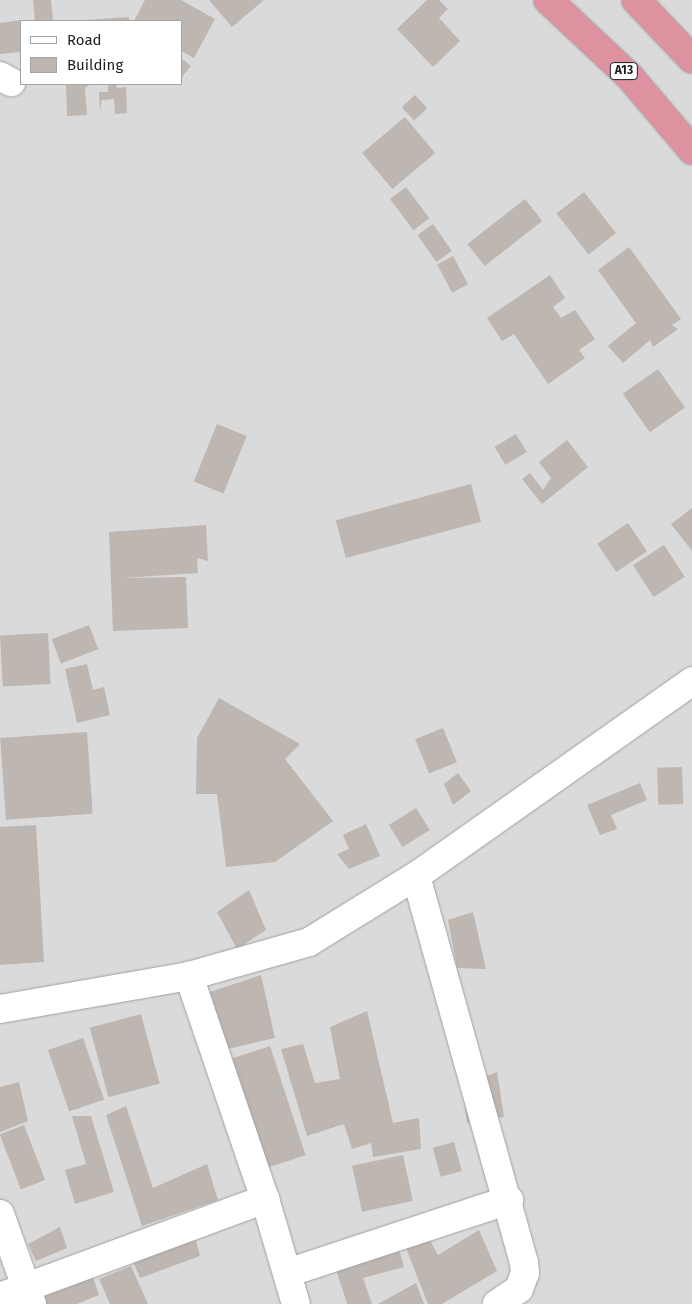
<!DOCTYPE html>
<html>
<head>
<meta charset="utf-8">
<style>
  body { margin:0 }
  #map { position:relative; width:692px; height:1304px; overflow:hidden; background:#edeae4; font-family:"Fira Sans",sans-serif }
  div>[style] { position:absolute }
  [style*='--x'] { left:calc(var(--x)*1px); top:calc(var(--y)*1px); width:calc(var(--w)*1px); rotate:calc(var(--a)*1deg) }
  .residential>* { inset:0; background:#dbdada }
  .building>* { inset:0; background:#bdb6b1; transform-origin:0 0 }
  .roads { filter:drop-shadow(0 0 1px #a1a1a1) drop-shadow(0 0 1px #a1a1a1) }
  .street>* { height:28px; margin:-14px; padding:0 14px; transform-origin:14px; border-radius:14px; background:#fff }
  .highway>* { height:28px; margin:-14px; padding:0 14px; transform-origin:14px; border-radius:14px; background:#de92a0 }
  span { translate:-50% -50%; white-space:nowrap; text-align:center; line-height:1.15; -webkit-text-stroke:4.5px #fff; paint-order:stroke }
  .shield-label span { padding:1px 4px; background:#fff; border:1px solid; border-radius:4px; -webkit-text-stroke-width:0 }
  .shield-label { font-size:12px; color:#1d1d1d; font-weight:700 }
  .legend { position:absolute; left:20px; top:20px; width:162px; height:65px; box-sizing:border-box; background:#fff; border:1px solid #a5a5a5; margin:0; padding:6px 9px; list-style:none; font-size:15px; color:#1d1d1d }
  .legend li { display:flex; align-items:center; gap:10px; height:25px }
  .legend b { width:25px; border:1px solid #a5a5a5 }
</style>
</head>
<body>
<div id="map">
  <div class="residential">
    <div style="clip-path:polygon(evenodd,0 0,692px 0,692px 1304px,0 1304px,0 0,21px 21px,181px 21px,181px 84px,21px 84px,21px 21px)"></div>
  </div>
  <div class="building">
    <div style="clip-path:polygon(33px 0,51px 0,53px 21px,35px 21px)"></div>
    <div style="clip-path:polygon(145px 0,181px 0,215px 19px,194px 58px,181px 51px,181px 21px,134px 21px)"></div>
    <div style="clip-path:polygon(209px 0,264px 0,232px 27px)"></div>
    <div style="clip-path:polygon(427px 0,439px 0,448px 9px,439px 18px,460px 41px,433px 67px,397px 29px)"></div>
    <div style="clip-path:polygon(129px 17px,129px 21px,84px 21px,84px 20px)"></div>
    <div style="clip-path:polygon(21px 20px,21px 52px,0 54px,0 23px)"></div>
    <div style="clip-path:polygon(181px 58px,191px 66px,181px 78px)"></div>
    <div style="clip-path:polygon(66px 84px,91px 84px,85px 88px,87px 115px,67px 116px)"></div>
    <div style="clip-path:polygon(116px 84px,117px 88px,126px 87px,127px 113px,115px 114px,114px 99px,102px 100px,100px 111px,99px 92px,108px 92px,108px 85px)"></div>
    <div style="left:415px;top:95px;width:18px;height:18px;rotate:47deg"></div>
    <div style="left:405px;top:117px;width:47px;height:56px;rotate:50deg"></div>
    <div style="left:406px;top:187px;width:39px;height:20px;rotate:53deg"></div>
    <div style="left:584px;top:192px;width:52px;height:35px;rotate:52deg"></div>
    <div style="left:525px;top:199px;width:28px;height:73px;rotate:52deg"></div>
    <div style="left:433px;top:224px;width:33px;height:19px;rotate:55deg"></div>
    <div style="clip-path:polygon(629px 247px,681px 319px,672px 325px,678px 329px,653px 347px,650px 340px,623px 363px,608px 346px,636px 323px,598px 270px)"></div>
    <div style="left:453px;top:256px;width:32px;height:18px;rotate:62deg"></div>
    <div style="clip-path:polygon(550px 275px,565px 298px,553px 307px,561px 318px,575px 310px,595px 339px,579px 350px,585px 358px,548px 384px,514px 334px,502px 341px,487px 318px)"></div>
    <div style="left:658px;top:369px;width:47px;height:43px;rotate:55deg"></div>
    <div style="left:217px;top:424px;width:32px;height:62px;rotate:22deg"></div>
    <div style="left:516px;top:434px;width:21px;height:25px;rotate:59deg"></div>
    <div style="clip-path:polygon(567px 440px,588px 467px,542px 504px,522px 479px,530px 473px,543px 490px,551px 478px,539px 462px)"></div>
    <div style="left:471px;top:484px;width:39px;height:140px;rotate:75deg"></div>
    <div style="clip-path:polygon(692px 508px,692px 551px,671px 524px)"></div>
    <div style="left:628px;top:523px;width:34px;height:37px;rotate:56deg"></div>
    <div style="clip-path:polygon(206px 525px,208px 561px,197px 558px,198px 573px,123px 578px,186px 577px,188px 628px,113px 631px,109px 532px)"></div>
    <div style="left:664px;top:545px;width:38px;height:37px;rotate:57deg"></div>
    <div style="left:89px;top:625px;width:26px;height:40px;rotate:69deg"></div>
    <div style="left:48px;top:633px;width:51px;height:48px;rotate:87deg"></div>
    <div style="clip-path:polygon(87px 664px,93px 690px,104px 687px,110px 715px,77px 723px,65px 669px)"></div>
    <div style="clip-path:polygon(219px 698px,300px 744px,285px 759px,333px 821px,275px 862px,226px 867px,217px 794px,196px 794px,197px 738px)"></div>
    <div style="left:443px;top:728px;width:37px;height:30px;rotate:68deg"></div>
    <div style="left:87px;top:732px;width:82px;height:87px;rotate:86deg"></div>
    <div style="left:682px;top:767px;width:37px;height:25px;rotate:88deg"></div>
    <div style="clip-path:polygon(458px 773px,471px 791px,453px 805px,444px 784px)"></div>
    <div style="clip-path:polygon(640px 783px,647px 800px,611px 815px,617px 829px,600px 835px,587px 805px)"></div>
    <div style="left:416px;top:808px;width:26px;height:32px;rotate:58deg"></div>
    <div style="clip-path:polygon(366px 824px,380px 856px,349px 869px,337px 854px,349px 849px,343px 835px)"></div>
    <div style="clip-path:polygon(36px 825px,44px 962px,0 965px,0 827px)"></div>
    <div style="clip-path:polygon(249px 890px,266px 930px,237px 949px,217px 912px)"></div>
    <div style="clip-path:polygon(473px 912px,486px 969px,457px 968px,448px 920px)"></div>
    <div style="clip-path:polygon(261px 975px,275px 1038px,223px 1050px,204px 994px)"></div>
    <div style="clip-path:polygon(367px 1011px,393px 1123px,419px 1118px,421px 1149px,373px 1157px,371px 1143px,352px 1149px,344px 1124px,307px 1136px,281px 1049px,303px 1044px,315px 1083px,340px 1079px,330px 1027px)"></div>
    <div style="left:141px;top:1014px;width:72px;height:53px;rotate:75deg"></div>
    <div style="left:83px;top:1038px;width:65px;height:37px;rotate:71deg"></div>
    <div style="left:270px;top:1046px;width:115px;height:49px;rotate:72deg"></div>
    <div style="clip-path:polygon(497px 1072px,504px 1117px,467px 1123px,462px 1085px)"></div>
    <div style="clip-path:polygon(19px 1082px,28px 1121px,0 1132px,0 1087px)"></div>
    <div style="clip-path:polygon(126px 1106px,153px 1188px,207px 1164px,218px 1200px,142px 1226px,106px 1115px)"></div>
    <div style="clip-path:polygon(72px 1116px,91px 1116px,114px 1192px,75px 1204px,65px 1170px,86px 1164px)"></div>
    <div style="left:24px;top:1125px;width:59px;height:26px;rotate:69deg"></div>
    <div style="left:454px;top:1142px;width:30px;height:22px;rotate:75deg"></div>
    <div style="left:403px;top:1155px;width:47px;height:52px;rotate:78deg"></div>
    <div style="clip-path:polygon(60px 1227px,67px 1248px,36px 1261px,28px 1244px)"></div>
    <div style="clip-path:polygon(193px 1230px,200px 1256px,140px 1278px,131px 1257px)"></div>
    <div style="clip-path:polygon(479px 1230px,497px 1271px,442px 1304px,428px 1304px,404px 1243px,426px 1233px,438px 1255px)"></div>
    <div style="clip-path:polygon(397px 1242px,404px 1267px,363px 1278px,372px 1304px,347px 1304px,334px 1263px)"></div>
    <div style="clip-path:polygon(131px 1266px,148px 1304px,110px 1304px,99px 1279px)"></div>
    <div style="clip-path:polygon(90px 1268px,99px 1295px,77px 1304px,45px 1304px,39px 1289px)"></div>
    <div style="clip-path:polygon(416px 1283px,424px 1304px,378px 1304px)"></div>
  </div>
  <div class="roads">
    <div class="street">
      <div style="--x:0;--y:76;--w:13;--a:29"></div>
      <div style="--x:416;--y:876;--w:401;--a:74.4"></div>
      <div style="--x:524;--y:1262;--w:11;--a:85"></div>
      <div style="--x:525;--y:1273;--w:17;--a:111"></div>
      <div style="--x:519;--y:1289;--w:27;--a:146"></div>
      <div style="--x:189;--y:976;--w:236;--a:71.2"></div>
      <div style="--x:265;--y:1199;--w:109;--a:73.6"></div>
      <div style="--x:0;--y:1009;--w:192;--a:-9.9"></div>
      <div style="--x:189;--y:976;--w:125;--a:-15.8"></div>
      <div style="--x:309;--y:942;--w:126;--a:-31.7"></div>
      <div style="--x:416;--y:876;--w:338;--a:-35.2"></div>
      <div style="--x:0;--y:1214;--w:96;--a:70.4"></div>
      <div style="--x:287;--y:1273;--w:234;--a:-18.2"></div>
      <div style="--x:0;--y:1297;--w:283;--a:-20.3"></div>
    </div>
    <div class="highway">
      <div style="--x:548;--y:0;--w:112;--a:43.2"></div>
      <div style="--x:630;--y:77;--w:96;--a:49.7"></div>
      <div style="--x:636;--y:0;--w:81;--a:46.5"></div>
    </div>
  </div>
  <div class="shield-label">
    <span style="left:624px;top:71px">A13</span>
  </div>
  <ul class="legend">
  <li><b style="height:6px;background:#fff"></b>Road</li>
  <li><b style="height:14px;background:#bdb6b1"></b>Building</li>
  </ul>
</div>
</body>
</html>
